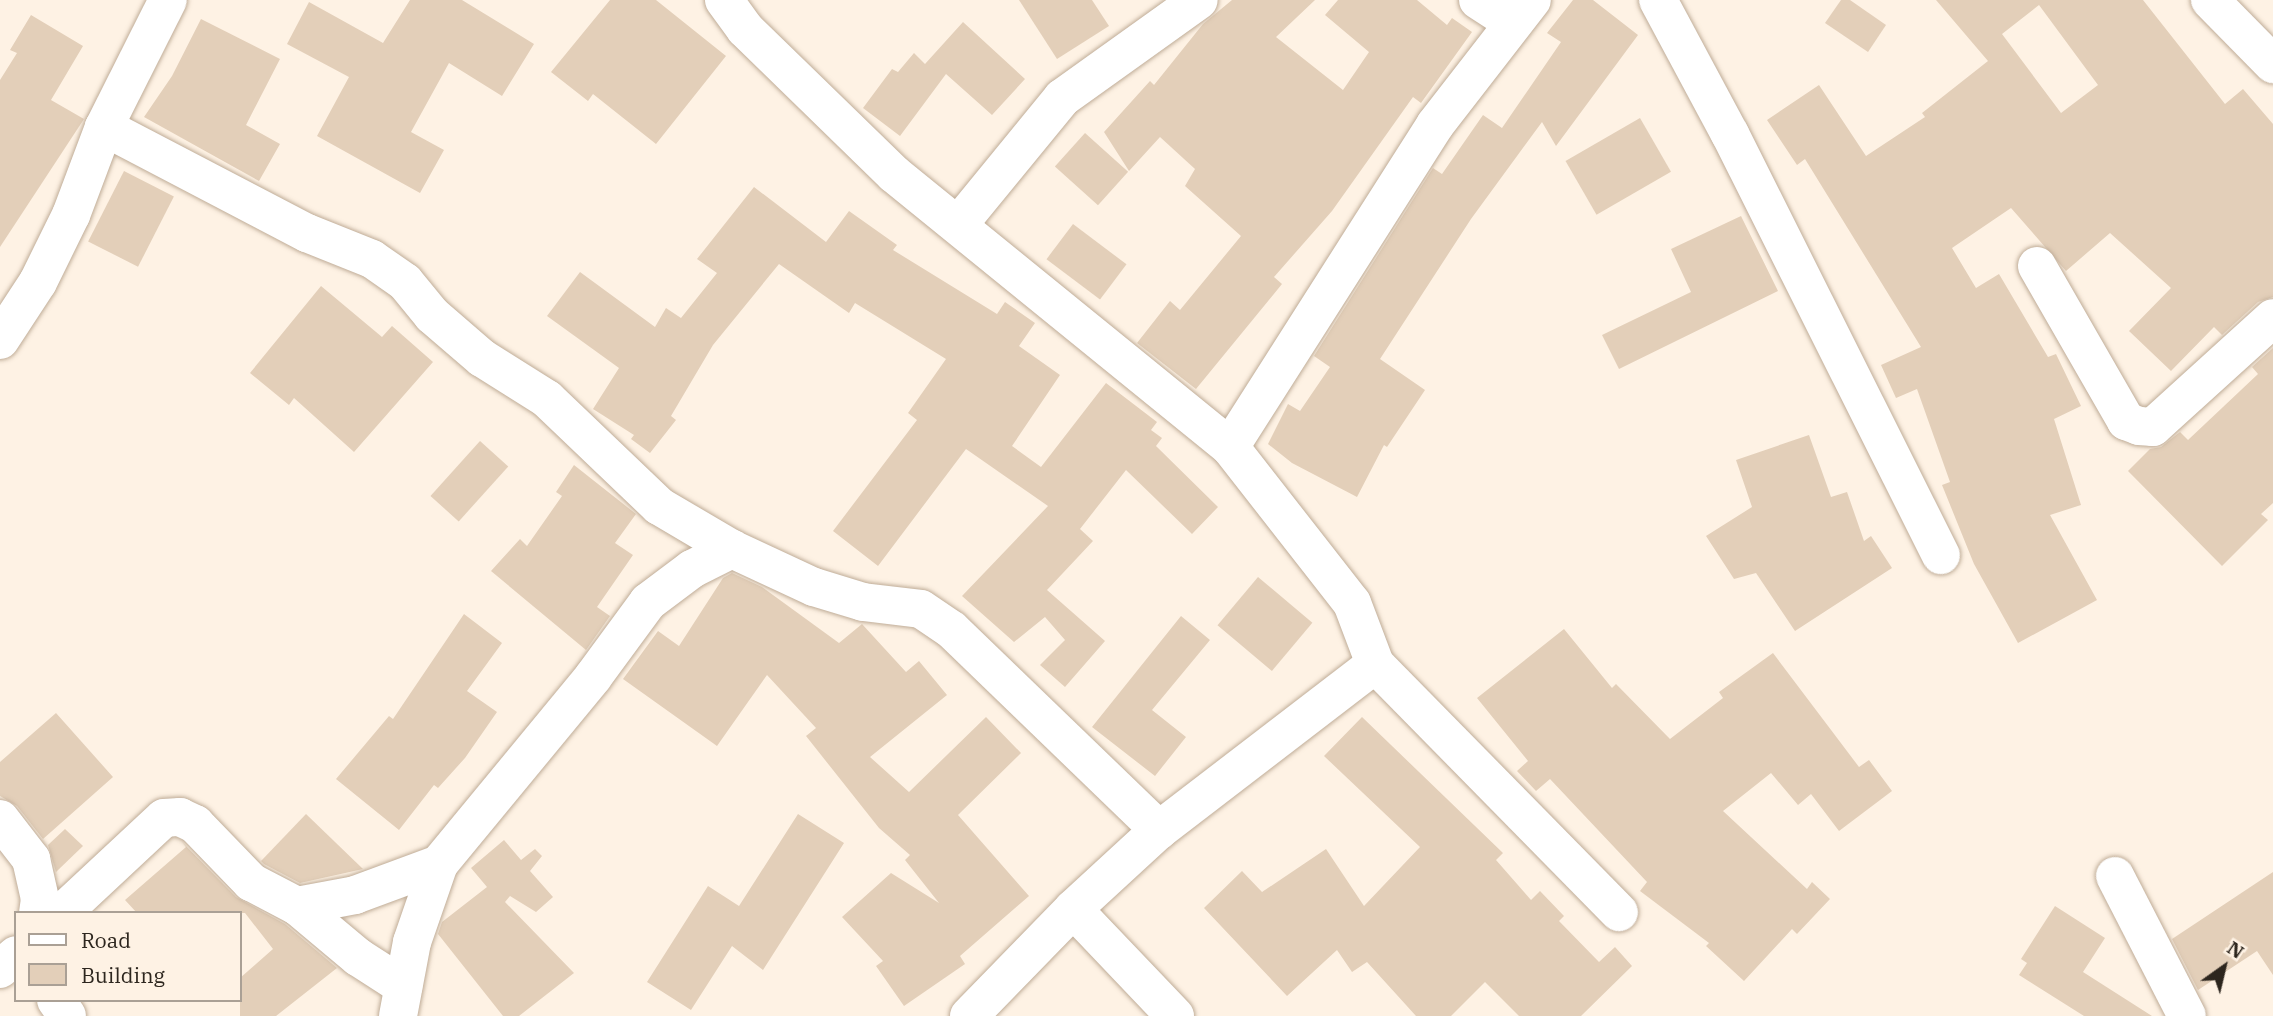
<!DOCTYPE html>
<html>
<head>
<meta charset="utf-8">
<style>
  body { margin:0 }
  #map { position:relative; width:2273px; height:1016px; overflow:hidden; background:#fef2e4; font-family:"IBM Plex Serif",serif }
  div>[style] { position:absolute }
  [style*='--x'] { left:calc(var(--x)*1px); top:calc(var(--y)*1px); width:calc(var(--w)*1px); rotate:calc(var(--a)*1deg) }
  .building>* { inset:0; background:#e3cfb9; transform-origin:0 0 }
  .roads { filter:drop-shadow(0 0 2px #bfac97) drop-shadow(0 0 2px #bfac97) }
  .minor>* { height:38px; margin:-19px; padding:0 19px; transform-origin:19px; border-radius:19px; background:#fff }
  span { translate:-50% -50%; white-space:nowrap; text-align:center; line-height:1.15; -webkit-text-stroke:6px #fef2e4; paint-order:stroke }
  .legend { position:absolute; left:14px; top:911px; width:228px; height:91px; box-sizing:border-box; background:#fef2e4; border:2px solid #aaa095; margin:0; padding:9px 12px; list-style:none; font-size:21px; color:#2d261e }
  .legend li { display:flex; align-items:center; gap:14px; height:35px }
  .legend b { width:35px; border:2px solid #aaa095 }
  .north { position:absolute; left:2189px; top:932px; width:70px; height:70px; -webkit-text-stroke:5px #fef2e4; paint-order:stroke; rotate:34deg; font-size:19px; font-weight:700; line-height:28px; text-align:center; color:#2d261e }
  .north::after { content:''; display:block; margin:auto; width:24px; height:32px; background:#2d261e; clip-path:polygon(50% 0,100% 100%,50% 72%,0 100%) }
</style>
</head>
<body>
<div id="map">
  <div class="building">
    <div style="clip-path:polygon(410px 0,462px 0,534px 44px,502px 96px,449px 63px,411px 132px,444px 150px,420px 193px,317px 136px,349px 77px,287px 44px,309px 2px,383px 43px)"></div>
    <div style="clip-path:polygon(610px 0,656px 0,726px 56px,656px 144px,593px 94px,588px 101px,551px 72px)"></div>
    <div style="clip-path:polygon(1019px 0,1092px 0,1109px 26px,1057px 59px)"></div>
    <div style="clip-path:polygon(1232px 0,1315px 0,1276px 37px,1343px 90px,1369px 52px,1325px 15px,1338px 0,1417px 0,1447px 25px,1452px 18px,1472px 32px,1421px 103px,1413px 97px,1332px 211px,1274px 277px,1282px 284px,1196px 389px,1137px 343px,1170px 301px,1180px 310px,1241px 236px,1185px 186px,1195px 169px,1160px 137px,1129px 171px,1104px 132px,1150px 81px,1154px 85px,1203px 24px)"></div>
    <div style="clip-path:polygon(1573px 0,1593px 0,1638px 35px,1556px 146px,1542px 122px,1471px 219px,1380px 359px,1425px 390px,1387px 447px,1384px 445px,1357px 497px,1292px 463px,1268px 444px,1288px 404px,1300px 411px,1330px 367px,1314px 356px,1433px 168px,1442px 174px,1483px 115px,1502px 128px,1561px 42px,1547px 33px)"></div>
    <div style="clip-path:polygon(1841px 0,1850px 0,1886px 25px,1868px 52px,1825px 23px)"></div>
    <div style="clip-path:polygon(evenodd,1936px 0,2143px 0,2225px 104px,2243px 89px,2273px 124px,2273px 297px,2258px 302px,2222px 335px,2214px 327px,2171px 371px,2129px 331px,2171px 288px,2110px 233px,2066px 271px,2011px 208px,1952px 248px,1976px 288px,1999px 274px,2048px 357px,2056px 354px,2081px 406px,2054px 419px,2081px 505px,2050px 515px,2097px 600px,2018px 643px,1974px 564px,1942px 485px,1950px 482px,1917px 389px,1896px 398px,1881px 365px,1921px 347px,1805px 159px,1797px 165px,1767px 120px,1819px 85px,1866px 156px,1925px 117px,1922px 113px,1988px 61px,1936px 0,2039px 5px,2098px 85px,2061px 113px,2002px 34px,2039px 5px)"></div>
    <div style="clip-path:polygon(31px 15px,83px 46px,51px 100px,84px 119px,0 247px,0 80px,17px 53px,10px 50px)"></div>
    <div style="clip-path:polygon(201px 19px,280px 59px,246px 125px,280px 144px,259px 181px,144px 117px,172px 76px)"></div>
    <div style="clip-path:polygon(963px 22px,1025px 79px,992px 115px,946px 74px,900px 136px,863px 108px,892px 69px,898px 72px,914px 53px,925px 64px)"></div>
    <div style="left:1640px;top:118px;width:62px;height:86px;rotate:60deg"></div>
    <div style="left:1085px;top:133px;width:58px;height:45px;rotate:42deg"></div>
    <div style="left:124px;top:171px;width:56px;height:79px;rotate:27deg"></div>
    <div style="clip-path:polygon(754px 187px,826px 242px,849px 211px,897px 245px,893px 250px,997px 314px,1005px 302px,1035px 323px,1019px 346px,1060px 375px,1012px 446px,1041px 467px,1106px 383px,1157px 422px,1151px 430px,1162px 438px,1156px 446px,1218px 507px,1192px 534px,1126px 470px,1080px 529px,1093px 541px,1047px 590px,1105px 641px,1065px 687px,1040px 665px,1065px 640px,1045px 617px,1014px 642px,962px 596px,1048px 506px,966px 449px,878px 566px,833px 531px,917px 420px,908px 413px,946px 359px,855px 303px,849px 313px,779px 264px,713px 345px,671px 416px,676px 420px,650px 453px,631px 439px,634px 435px,593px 409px,619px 368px,547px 316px,580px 272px,655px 327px,666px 308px,681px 318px,717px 273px,697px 259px)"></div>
    <div style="clip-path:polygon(1741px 216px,1778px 291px,1619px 369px,1602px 335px,1691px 292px,1671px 249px)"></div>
    <div style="left:1073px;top:224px;width:67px;height:44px;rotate:37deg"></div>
    <div style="clip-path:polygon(321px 286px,382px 337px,392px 326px,433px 362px,354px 452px,294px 398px,289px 405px,250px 373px)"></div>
    <div style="clip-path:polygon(2273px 348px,2273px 503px,2261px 514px,2268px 520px,2222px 566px,2128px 471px,2150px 449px,2161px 447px,2180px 432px,2188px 440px,2258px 374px,2252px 367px)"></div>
    <div style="clip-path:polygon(1809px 435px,1831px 497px,1847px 492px,1864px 541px,1871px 536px,1892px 568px,1795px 631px,1756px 573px,1734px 579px,1706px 536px,1752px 507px,1736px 460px)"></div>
    <div style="left:480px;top:441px;width:38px;height:74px;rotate:42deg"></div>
    <div style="clip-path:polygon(574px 465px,636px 514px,615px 543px,633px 555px,597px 607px,610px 616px,586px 650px,491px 571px,520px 539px,527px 546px,562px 496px,556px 492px)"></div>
    <div style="clip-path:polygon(732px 573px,762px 587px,839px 643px,862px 624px,906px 672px,919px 661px,947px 695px,870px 757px,909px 792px,986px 717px,1021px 753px,958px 815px,1029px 896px,960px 956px,965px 964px,904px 1006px,876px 966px,883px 961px,842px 917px,891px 873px,939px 903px,905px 860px,910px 855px,879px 828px,806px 736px,816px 728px,767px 675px,717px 746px,623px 679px,658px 631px,679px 646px,723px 578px)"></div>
    <div style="left:1258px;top:577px;width:71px;height:63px;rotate:40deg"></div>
    <div style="clip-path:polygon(464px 614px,502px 643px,467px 691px,497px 712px,465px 758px,438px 788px,434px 785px,399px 830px,336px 779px,389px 716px,393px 719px)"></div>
    <div style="clip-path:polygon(1181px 616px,1210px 640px,1152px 710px,1186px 737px,1155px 776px,1092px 727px)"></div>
    <div style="clip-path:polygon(1564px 629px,1612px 688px,1616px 684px,1670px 739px,1723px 698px,1719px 692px,1773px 653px,1859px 767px,1869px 760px,1892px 791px,1839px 831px,1811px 794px,1798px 805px,1771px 773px,1723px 811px,1807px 889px,1812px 882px,1830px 899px,1797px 934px,1792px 929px,1744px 981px,1706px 946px,1709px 943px,1640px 891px,1647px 882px,1550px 779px,1536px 791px,1517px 771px,1528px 761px,1477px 698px)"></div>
    <div style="clip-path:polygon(56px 713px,113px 777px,43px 839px,17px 806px,0 796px,0 762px)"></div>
    <div style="clip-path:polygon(1362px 717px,1503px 853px,1496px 860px,1531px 900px,1540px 891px,1564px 916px,1559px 921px,1599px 962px,1615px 947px,1632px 966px,1581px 1016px,1519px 1016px,1485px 982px,1451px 1016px,1416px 1016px,1367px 962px,1352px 972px,1337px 950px,1287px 996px,1204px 908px,1242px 871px,1262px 892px,1326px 849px,1364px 906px,1420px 847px,1324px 756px)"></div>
    <div style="clip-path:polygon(306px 814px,363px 869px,300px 883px,264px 864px,261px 861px)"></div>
    <div style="clip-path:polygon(798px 814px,844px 843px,763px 970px,732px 946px,691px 1010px,647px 982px,708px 886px,739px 906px)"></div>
    <div style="clip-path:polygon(65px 829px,83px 846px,56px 872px,48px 845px)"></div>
    <div style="clip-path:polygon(504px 840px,521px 860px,535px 849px,542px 856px,530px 871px,553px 897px,536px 912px,510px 896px,505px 902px,574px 973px,519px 1016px,503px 1016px,438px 934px,442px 922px,487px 887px,471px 868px)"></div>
    <div style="clip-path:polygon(182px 842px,236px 897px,285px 924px,337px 968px,276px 1016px,240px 1016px,240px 978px,273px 949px,245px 913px,137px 913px,125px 900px,186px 847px)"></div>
    <div style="clip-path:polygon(2273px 872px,2273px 975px,2257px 951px,2198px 990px,2172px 939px)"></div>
    <div style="clip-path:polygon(2055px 906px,2105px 938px,2083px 972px,2152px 1016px,2084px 1016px,2019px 975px,2027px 963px,2021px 959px)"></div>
  </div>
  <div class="roads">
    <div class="minor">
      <div style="--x:724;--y:0;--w:36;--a:54"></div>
      <div style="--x:745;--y:29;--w:208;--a:44.2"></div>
      <div style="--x:894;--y:174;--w:433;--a:39.1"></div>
      <div style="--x:1230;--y:447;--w:198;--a:52"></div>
      <div style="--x:1352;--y:603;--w:65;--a:69.3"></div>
      <div style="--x:1375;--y:664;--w:348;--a:45.5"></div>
      <div style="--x:1478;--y:0;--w:40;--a:32.9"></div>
      <div style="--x:1658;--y:0;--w:152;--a:61.8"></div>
      <div style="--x:1730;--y:134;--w:471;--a:63.4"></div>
      <div style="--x:2210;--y:0;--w:90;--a:45.5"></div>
      <div style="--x:104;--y:127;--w:229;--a:27.6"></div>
      <div style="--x:307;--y:233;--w:70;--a:21.8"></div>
      <div style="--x:372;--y:259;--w:40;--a:34.9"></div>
      <div style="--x:405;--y:282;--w:43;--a:50.7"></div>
      <div style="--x:432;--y:315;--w:66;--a:40.7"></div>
      <div style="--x:482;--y:358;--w:77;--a:32.2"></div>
      <div style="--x:547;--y:399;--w:155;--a:43.7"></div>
      <div style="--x:659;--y:506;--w:85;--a:30.5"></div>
      <div style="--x:732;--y:549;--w:90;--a:24.9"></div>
      <div style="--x:814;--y:587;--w:51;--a:17"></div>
      <div style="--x:863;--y:602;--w:58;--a:6.9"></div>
      <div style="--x:921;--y:609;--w:37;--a:34"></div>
      <div style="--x:952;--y:630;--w:288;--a:44"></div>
      <div style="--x:959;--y:224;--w:163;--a:-50.7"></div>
      <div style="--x:1062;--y:98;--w:168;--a:-35.6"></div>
      <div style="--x:2037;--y:266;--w:179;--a:60.1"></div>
      <div style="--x:2126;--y:421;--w:14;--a:21"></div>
      <div style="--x:2139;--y:426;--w:14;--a:4"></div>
      <div style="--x:2153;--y:427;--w:162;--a:-42.2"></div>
      <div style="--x:0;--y:340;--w:69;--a:-56.8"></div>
      <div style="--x:38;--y:282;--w:75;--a:-63.8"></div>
      <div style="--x:71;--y:215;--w:94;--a:-69.4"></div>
      <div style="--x:104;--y:127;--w:142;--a:-63.3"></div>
      <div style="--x:1230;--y:447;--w:382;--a:-57.5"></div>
      <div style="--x:1435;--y:125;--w:158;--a:-52.2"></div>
      <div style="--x:0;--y:819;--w:51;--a:52.2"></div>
      <div style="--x:31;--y:859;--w:41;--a:77.3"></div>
      <div style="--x:40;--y:899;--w:14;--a:98"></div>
      <div style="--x:2115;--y:876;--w:157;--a:62.8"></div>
      <div style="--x:297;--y:906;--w:59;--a:-10.7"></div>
      <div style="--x:355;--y:895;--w:90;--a:-20.3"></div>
      <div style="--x:1073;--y:909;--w:148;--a:46.4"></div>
      <div style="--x:62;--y:913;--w:139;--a:-43"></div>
      <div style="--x:164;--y:818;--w:16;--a:-4"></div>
      <div style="--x:180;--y:817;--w:17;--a:25"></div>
      <div style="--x:195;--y:824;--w:81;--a:46"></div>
      <div style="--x:251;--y:882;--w:52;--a:27.6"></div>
      <div style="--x:297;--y:906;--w:80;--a:39.9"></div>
      <div style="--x:358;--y:957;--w:54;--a:32.8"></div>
      <div style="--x:0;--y:969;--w:21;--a:-41"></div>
      <div style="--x:56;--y:1000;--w:19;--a:55"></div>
      <div style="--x:398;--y:1016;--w:75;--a:-79.3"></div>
      <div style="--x:412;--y:942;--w:83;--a:-70.9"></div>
      <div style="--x:439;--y:864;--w:242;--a:-50.5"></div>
      <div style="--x:593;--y:677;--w:93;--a:-53.7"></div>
      <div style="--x:648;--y:602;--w:55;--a:-36.9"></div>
      <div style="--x:692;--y:569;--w:45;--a:-26.6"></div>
      <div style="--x:969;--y:1016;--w:149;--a:-45.8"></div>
      <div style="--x:1073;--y:909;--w:117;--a:-42.6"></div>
      <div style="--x:1159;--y:830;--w:272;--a:-37.5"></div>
    </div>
  </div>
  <ul class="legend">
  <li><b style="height:9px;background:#fff"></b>Road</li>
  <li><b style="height:19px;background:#e3cfb9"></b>Building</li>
  </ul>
  <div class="north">N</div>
</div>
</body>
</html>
